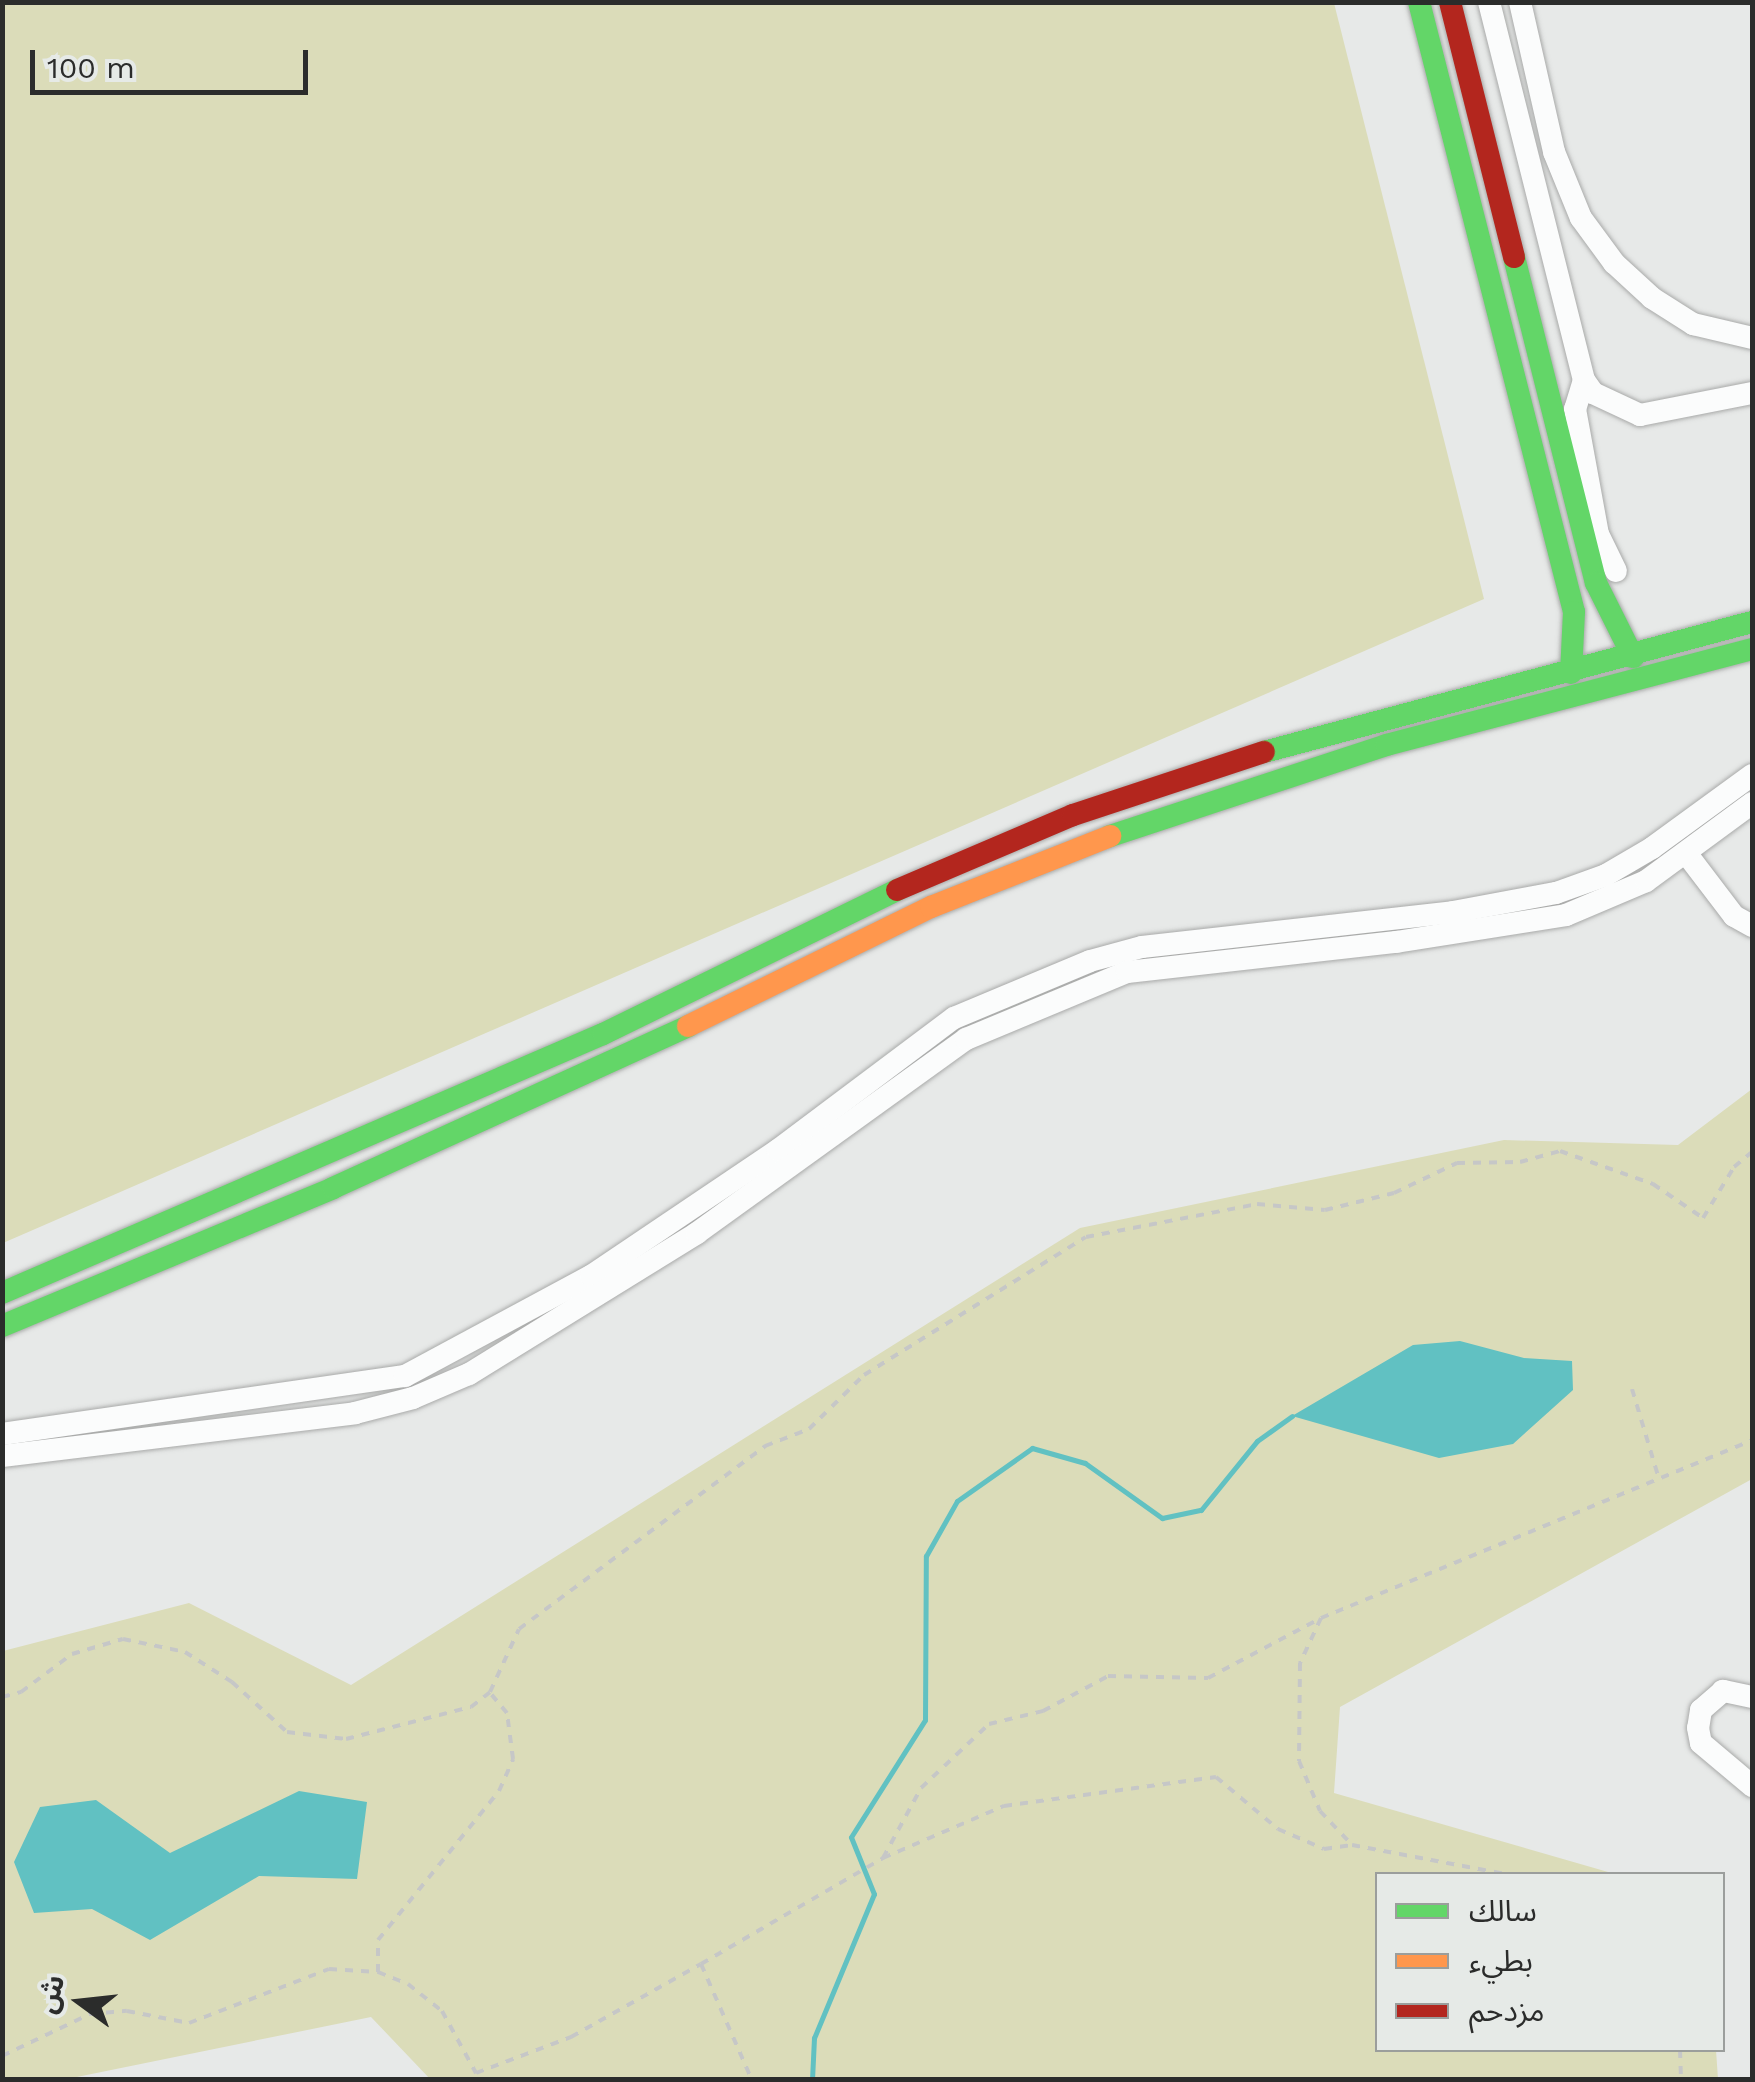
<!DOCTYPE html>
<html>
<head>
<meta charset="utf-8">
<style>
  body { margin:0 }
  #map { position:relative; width:1755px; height:2082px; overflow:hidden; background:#e7e9e8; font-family:"Work Sans","Noto Sans Arabic",sans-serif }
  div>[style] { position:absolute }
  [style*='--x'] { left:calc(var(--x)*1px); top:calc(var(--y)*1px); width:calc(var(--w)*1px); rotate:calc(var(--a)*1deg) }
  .green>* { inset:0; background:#dbdcb9 }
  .water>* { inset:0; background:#61c1c2 }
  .stream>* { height:5px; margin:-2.5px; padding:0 2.5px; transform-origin:2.5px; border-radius:2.5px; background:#61c1c2 }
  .path>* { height:4px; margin-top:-2px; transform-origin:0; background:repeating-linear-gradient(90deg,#c6c7c7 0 8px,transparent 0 16px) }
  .roads { filter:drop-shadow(0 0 2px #a9aaa9) drop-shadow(0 0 2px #a9aaa9) }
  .street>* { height:22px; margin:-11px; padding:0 11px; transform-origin:11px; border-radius:11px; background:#fbfcfc }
  .fast>* { height:22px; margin:-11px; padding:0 11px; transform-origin:11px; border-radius:11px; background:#63d668 }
  .slow>* { height:22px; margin:-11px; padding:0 11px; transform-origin:11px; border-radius:11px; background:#ff974d }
  .jam>* { height:22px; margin:-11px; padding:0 11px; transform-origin:11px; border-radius:11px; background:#b3261e }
  span { translate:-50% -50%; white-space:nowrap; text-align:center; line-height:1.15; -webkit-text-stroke:10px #e6eae7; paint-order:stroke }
  .frame { position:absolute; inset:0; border:5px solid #2b2c2b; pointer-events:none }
  .legend { position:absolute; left:1375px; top:1872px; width:350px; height:180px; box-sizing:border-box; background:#e6eae7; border:2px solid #9b9e9c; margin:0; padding:12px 18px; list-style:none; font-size:30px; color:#2b2c2b }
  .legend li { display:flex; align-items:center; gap:20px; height:50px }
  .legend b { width:50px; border:2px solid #9b9e9c }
  .north { position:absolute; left:30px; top:1952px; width:100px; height:100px; -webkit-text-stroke:8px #e6eae7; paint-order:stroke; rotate:285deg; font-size:28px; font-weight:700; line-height:40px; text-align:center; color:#2b2c2b }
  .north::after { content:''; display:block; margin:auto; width:35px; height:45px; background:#2b2c2b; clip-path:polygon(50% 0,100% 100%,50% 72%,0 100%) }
  .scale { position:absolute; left:30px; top:50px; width:278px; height:45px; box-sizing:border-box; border:5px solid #2b2c2b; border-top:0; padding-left:12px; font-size:30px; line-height:35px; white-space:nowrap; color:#2b2c2b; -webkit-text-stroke:8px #e6eae7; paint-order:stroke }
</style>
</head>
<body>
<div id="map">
  <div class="green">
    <div style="clip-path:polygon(3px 2px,1334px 3px,1484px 599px,3px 1243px)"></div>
    <div style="clip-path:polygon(1752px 1089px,1752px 1479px,1340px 1707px,1334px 1793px,1615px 1874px,1378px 1874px,1378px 2050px,1716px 2050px,1718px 2079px,431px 2080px,371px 2017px,67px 2079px,3px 2080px,3px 1651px,189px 1603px,351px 1685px,1080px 1228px,1504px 1140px,1678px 1145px)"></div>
  </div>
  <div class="water">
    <div style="clip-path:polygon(1460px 1341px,1524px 1358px,1572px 1361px,1573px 1390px,1513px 1444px,1439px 1458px,1292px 1416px,1413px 1345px)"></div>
    <div style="clip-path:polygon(299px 1791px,367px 1802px,357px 1879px,259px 1876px,150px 1940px,92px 1909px,34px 1913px,14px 1862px,40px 1807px,96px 1800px,170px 1853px)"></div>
  </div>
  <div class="stream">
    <div style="--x:812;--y:2080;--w:42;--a:-87.3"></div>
    <div style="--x:814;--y:2038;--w:156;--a:-67.4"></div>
    <div style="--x:874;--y:1894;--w:61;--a:-112"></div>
    <div style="--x:851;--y:1837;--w:138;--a:-57.7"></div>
    <div style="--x:925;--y:1720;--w:164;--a:-89.7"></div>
    <div style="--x:926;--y:1556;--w:63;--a:-60.6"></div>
    <div style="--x:957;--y:1501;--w:92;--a:-35.2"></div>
    <div style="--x:1032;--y:1448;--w:55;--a:15.8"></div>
    <div style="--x:1085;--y:1463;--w:95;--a:35.5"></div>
    <div style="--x:1162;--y:1518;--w:40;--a:-12"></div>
    <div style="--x:1201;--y:1510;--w:89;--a:-50.9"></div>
    <div style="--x:1257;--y:1441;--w:43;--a:-35.5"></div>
  </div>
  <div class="path">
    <div style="--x:1632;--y:1389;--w:94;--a:73.3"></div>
    <div style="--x:1321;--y:1618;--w:50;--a:115"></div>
    <div style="--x:1300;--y:1663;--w:98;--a:90.6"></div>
    <div style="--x:1299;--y:1761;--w:54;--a:67.2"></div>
    <div style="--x:1320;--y:1811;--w:47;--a:46.7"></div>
    <div style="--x:2;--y:1697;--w:20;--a:-15"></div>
    <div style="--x:21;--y:1692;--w:64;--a:-36.7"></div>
    <div style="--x:72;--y:1654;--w:53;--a:-16.4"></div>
    <div style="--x:123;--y:1639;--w:63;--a:11.8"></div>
    <div style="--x:185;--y:1652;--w:56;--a:32.6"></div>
    <div style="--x:232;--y:1682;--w:74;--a:42.3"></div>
    <div style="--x:287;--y:1732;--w:59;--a:6.8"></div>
    <div style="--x:346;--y:1739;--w:129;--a:-14.4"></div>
    <div style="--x:471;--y:1707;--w:24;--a:-38"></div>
    <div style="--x:490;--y:1692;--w:69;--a:-65.3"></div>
    <div style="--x:519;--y:1629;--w:307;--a:-36.6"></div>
    <div style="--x:765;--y:1446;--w:47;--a:-21.1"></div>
    <div style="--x:809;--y:1429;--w:77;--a:-44.5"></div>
    <div style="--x:864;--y:1375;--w:261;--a:-31.9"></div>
    <div style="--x:1086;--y:1237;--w:174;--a:-10.9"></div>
    <div style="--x:1257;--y:1204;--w:68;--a:5"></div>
    <div style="--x:1325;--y:1210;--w:71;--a:-13.8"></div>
    <div style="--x:1394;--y:1193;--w:70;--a:-25.5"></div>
    <div style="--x:1457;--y:1163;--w:63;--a:-0.9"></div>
    <div style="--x:1520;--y:1162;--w:41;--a:-15.4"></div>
    <div style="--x:1560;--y:1151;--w:99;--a:19.5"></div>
    <div style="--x:1653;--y:1184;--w:60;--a:34.2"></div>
    <div style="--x:1703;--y:1218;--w:60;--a:-58.7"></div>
    <div style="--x:1734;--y:1167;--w:23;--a:-40"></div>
    <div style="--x:883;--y:1858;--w:80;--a:-61.5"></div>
    <div style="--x:921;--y:1788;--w:93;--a:-43.3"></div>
    <div style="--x:989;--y:1724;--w:56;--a:-13.5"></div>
    <div style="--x:1043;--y:1711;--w:74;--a:-28.3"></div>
    <div style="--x:1108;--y:1676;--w:100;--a:1.1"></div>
    <div style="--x:1208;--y:1678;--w:128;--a:-28"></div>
    <div style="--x:1321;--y:1618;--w:466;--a:-22.4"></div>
    <div style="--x:701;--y:1964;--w:211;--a:-30.2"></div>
    <div style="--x:883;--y:1858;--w:132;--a:-23.3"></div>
    <div style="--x:1004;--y:1806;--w:214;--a:-7.8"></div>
    <div style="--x:1216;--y:1777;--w:81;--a:40"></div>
    <div style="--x:1278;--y:1829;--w:50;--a:23.5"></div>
    <div style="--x:1324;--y:1849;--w:28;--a:-8"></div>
    <div style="--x:1352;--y:1845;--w:156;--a:10.7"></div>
    <div style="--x:378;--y:1972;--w:32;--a:-90"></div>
    <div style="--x:378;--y:1940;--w:192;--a:-50.9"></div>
    <div style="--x:499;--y:1791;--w:35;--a:-66"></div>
    <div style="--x:513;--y:1759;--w:46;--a:-97.4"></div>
    <div style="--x:507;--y:1713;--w:25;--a:-130"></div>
    <div style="--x:1680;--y:2050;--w:30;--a:88"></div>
    <div style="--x:2;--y:2056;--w:98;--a:-25.5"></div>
    <div style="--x:90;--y:2014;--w:37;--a:-5"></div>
    <div style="--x:127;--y:2011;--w:63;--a:11"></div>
    <div style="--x:189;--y:2023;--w:150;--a:-21.1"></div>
    <div style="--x:329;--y:1969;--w:49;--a:3.5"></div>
    <div style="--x:378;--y:1972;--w:32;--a:22"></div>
    <div style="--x:408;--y:1984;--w:43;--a:38.5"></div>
    <div style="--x:442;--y:2011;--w:71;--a:61.3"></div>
    <div style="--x:476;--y:2073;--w:102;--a:-20.8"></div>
    <div style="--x:571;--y:2037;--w:149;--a:-29.3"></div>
    <div style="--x:701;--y:1964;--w:127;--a:66.3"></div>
  </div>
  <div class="roads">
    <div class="street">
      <div style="--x:1489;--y:2;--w:390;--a:75.9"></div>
      <div style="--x:1584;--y:380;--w:16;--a:55"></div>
      <div style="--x:1593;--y:393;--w:52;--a:25.1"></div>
      <div style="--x:1640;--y:415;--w:114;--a:-11.1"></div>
      <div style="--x:1520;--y:2;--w:154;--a:77.2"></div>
      <div style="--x:1554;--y:152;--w:71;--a:67.8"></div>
      <div style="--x:1581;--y:218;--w:56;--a:53.7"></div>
      <div style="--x:1614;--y:263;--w:52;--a:42.6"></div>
      <div style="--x:1652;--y:298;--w:49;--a:32.4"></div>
      <div style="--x:1693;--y:324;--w:61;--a:13.3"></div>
      <div style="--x:1584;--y:380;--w:30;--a:107"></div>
      <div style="--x:1575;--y:409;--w:127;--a:79.6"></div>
      <div style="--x:1598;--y:534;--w:41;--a:64.1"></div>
      <div style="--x:1686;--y:853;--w:79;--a:52.7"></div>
      <div style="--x:1734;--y:916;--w:21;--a:29"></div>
      <div style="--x:2;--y:1434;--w:407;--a:-8.2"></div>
      <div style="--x:405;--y:1376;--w:211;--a:-28.3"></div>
      <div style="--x:591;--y:1276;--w:225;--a:-34"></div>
      <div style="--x:778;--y:1150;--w:220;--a:-36.9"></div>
      <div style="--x:954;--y:1018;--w:147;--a:-22.7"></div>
      <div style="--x:1090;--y:961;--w:54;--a:-15.1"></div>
      <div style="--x:1142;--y:947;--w:313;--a:-6.4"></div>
      <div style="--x:1453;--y:912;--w:105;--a:-10.5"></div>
      <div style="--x:1556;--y:893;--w:53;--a:-19.8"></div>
      <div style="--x:1606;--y:875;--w:53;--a:-30.4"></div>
      <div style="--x:1652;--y:848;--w:124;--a:-36.1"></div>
      <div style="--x:2;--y:1456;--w:356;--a:-6.9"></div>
      <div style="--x:355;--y:1413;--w:60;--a:-14.5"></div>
      <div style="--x:413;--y:1398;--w:61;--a:-23.2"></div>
      <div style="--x:469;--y:1374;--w:268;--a:-31.7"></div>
      <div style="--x:697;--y:1233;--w:332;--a:-35.8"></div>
      <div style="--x:966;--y:1039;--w:174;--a:-22.6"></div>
      <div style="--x:1127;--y:972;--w:271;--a:-6.4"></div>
      <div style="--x:1396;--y:942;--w:172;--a:-9"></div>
      <div style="--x:1566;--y:915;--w:87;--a:-23"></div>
      <div style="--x:1646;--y:881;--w:132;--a:-36.3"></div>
      <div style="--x:1752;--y:1697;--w:30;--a:-168"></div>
      <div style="--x:1723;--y:1691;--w:29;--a:139"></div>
      <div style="--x:1701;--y:1710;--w:18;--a:99"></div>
      <div style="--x:1698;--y:1728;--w:15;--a:79"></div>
      <div style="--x:1701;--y:1743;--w:67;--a:40.1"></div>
    </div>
    <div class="fast">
      <div style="--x:1419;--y:2;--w:629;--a:75.74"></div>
      <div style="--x:1574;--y:612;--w:61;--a:92.8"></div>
      <div style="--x:1514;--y:257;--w:336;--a:75.9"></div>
      <div style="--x:1596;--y:583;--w:83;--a:63.4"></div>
      <div style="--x:1264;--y:752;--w:505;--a:-14.92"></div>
      <div style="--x:1110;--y:836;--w:291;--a:-18.2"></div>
      <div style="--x:1386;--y:745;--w:378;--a:-14.7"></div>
      <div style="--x:2;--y:1293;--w:654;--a:-23.31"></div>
      <div style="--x:603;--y:1034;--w:327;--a:-26.1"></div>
      <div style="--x:2;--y:1326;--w:359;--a:-22.6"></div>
      <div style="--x:333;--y:1188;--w:390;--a:-24.5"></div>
    </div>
    <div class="slow">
      <div style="--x:688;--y:1026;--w:271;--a:-26.1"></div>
      <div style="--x:931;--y:907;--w:193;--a:-21.6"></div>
    </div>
    <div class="jam">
      <div style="--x:1450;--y:2;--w:263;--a:75.9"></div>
      <div style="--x:897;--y:890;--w:191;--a:-23.1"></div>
      <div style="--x:1073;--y:815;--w:201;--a:-18.3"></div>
    </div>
  </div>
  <div class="frame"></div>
  <ul class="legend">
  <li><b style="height:12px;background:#63d668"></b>سالك</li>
  <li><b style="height:12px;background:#ff974d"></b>بطيء</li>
  <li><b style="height:12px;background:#b3261e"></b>مزدحم</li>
  </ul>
  <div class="north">ش</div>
  <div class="scale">100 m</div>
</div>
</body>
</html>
